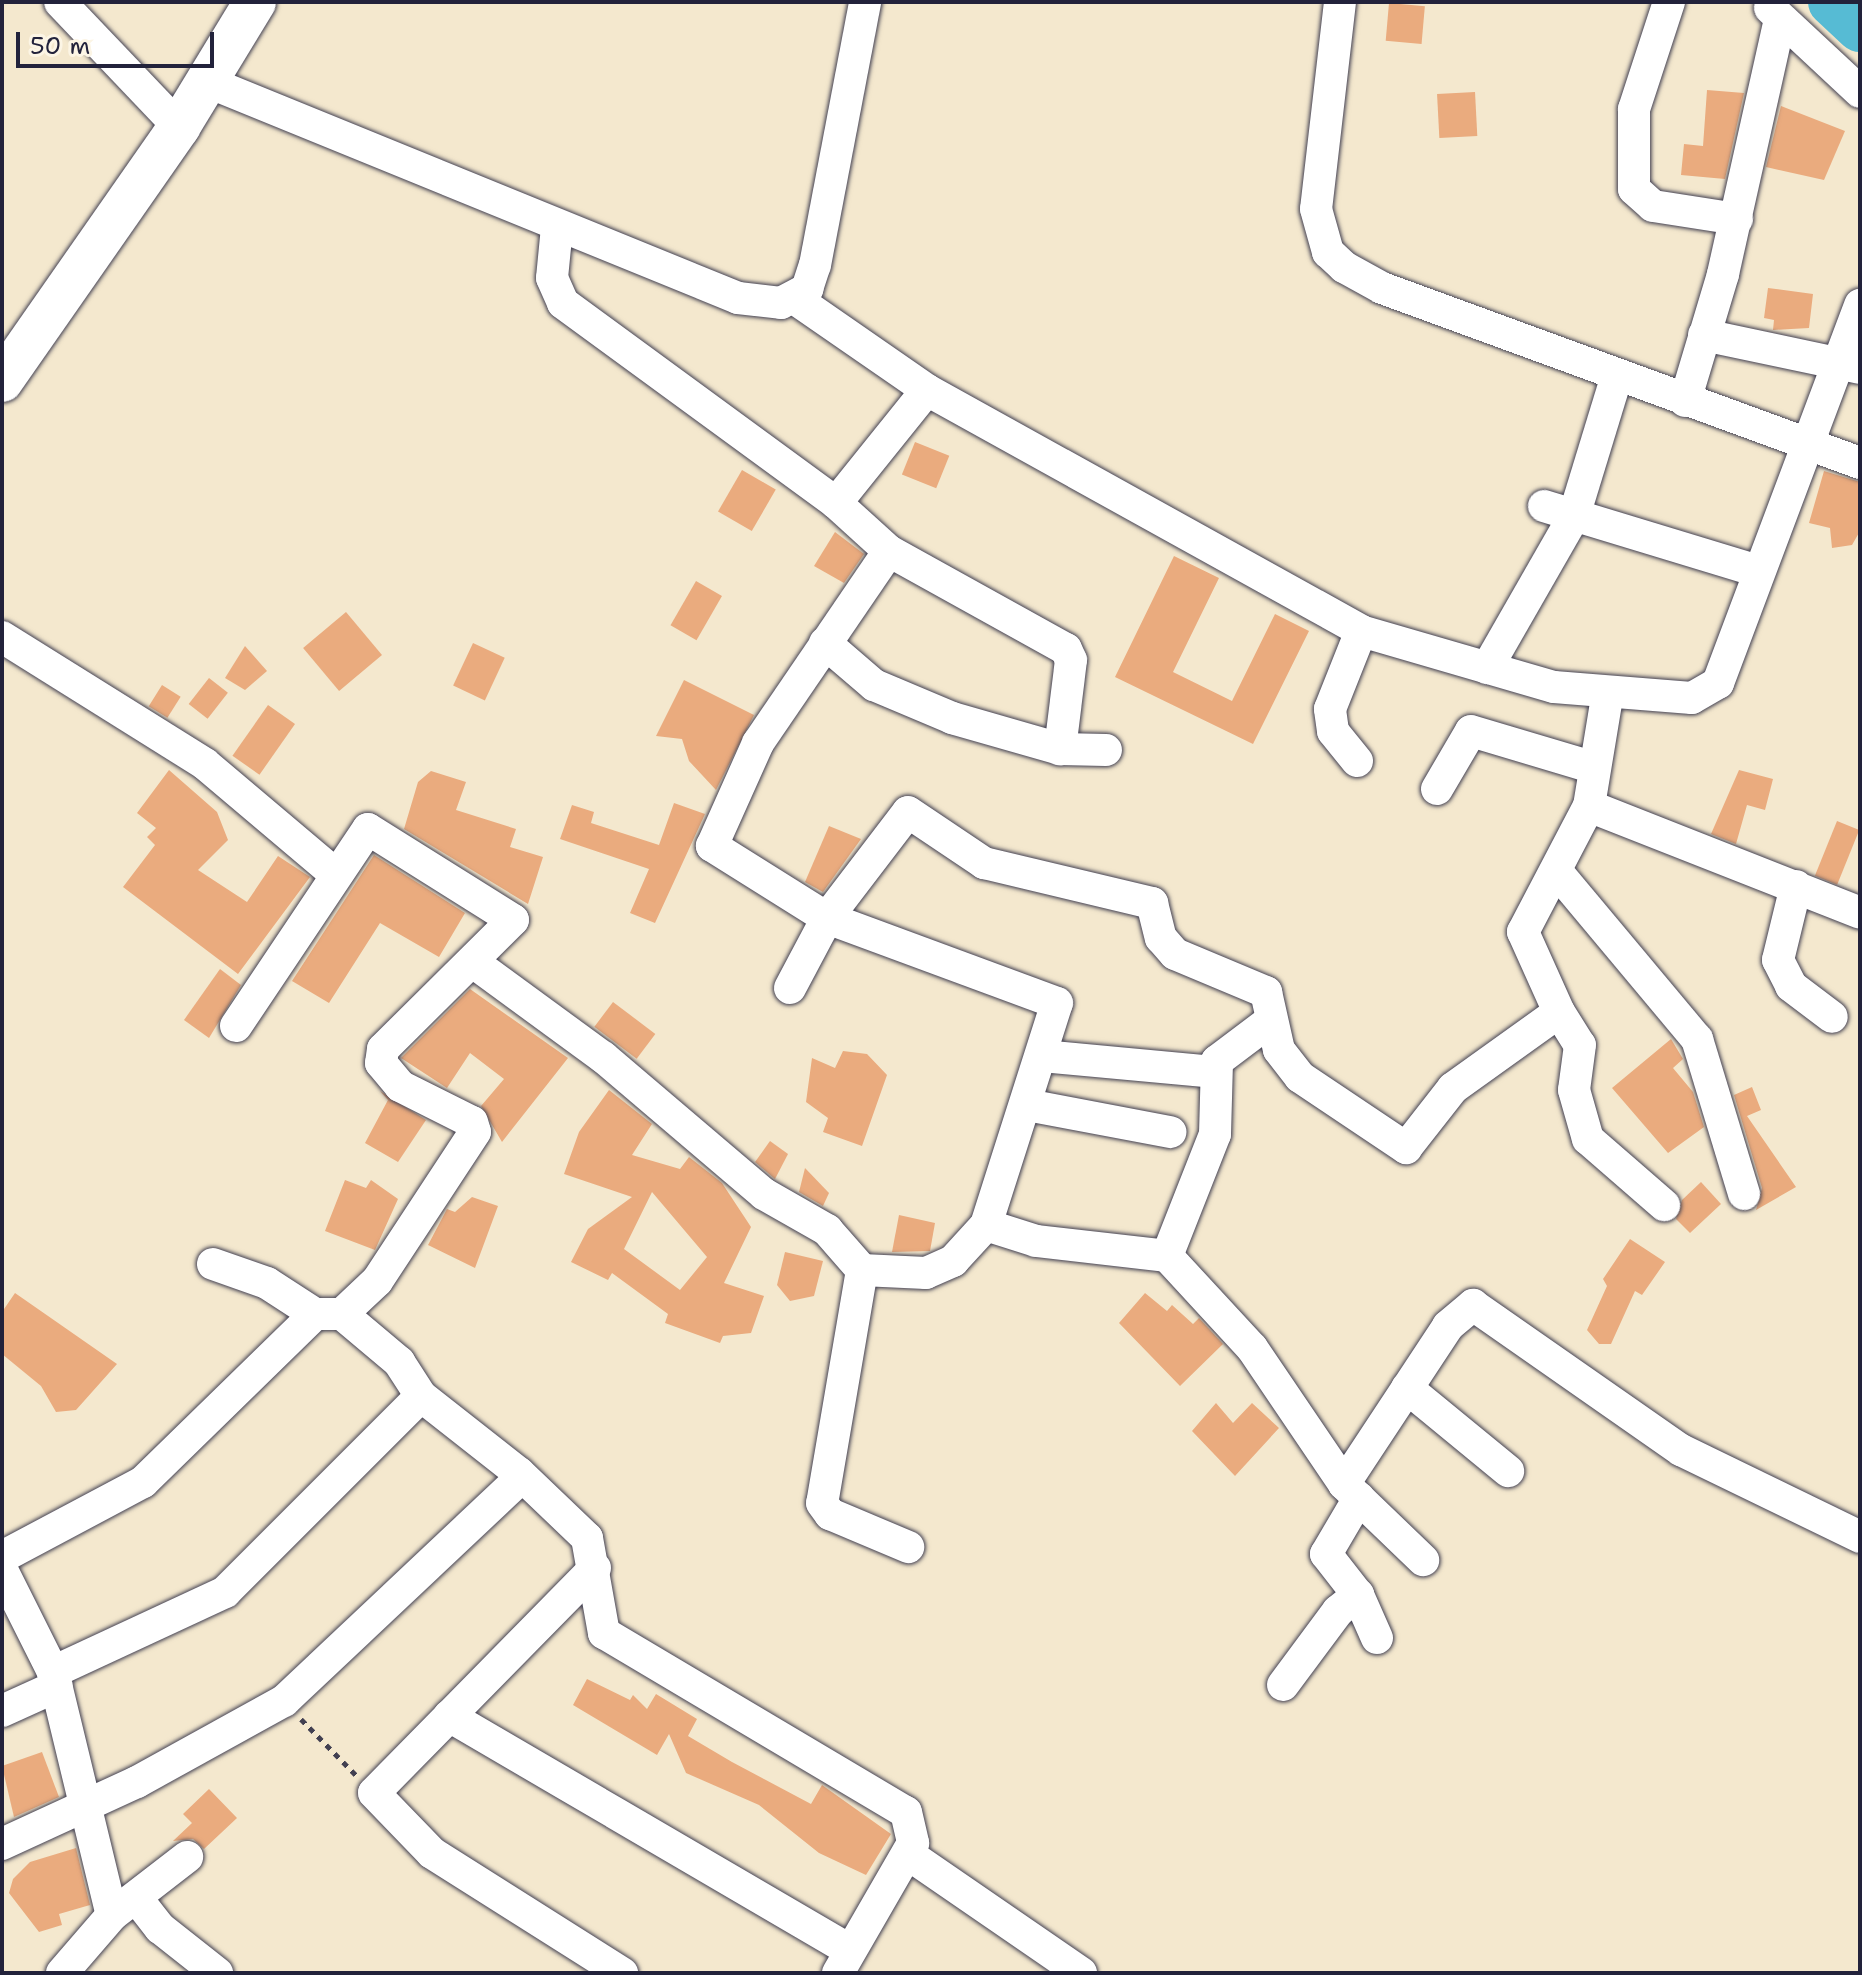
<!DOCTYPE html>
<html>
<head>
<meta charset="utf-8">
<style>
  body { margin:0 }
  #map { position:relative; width:1862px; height:1975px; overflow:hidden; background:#f4e8ce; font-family:"Shantell Sans",sans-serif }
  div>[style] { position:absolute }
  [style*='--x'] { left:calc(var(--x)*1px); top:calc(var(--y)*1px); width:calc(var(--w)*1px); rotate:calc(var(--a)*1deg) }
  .river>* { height:48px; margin:-24px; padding:0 24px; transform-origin:24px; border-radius:24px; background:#56bbd4 }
  .building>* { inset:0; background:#eaab7e; transform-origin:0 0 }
  .path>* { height:5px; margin-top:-2.5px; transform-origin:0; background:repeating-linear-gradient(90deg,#424051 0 6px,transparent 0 12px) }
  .roads { filter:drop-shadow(0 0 2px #424051) drop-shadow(0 0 2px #424051) }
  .minor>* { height:32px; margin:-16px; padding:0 16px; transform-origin:16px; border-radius:16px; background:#fff }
  .major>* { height:42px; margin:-21px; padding:0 21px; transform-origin:21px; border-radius:21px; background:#fff }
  span { translate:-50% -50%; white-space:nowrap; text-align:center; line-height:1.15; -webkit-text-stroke:6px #fcf5e5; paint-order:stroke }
  .frame { position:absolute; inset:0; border:4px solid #22223b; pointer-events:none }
  .scale { position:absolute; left:16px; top:32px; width:198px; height:36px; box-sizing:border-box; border:4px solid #22223b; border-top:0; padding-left:10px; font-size:24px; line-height:28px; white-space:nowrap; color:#22223b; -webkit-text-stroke:6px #fcf5e5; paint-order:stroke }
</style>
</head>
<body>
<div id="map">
  <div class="river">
    <div style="--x:1832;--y:2;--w:38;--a:43"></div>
  </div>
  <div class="building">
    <div style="left:1389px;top:3px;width:36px;height:38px;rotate:5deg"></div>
    <div style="clip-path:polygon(1707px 90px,1744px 93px,1725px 179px,1681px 175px,1684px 144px,1703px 146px)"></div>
    <div style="left:1475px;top:92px;width:44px;height:38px;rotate:87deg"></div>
    <div style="clip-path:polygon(1781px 106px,1845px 131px,1824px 180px,1766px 167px)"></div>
    <div style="clip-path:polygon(1768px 288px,1813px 294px,1809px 328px,1773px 330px,1774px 320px,1764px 318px)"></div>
    <div style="left:915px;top:442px;width:37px;height:35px;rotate:22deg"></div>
    <div style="left:742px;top:470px;width:39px;height:48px;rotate:30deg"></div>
    <div style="clip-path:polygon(1824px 471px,1860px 482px,1860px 531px,1852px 545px,1832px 548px,1830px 528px,1809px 523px)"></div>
    <div style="clip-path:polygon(835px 532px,864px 554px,844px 583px,814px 566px)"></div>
    <div style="clip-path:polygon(1174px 556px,1219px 578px,1173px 672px,1232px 701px,1275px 614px,1309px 631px,1253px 744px,1115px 677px)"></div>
    <div style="left:696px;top:581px;width:30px;height:51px;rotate:30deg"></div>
    <div style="left:346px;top:612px;width:56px;height:56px;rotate:50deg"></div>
    <div style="left:473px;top:643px;width:35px;height:47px;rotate:25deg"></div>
    <div style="clip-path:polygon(245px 646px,267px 671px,245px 690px,225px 678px)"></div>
    <div style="left:209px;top:678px;width:24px;height:33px;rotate:38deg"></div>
    <div style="clip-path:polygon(684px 680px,754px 715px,716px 790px,689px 761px,682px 739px,656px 736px)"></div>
    <div style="left:162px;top:685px;width:22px;height:25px;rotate:32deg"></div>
    <div style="left:268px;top:705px;width:33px;height:62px;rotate:35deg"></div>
    <div style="clip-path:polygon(169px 770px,217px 812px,228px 840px,198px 870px,247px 902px,278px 856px,310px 877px,238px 974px,123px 887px,155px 845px,147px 837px,156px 828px,137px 813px)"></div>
    <div style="clip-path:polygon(1739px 770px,1773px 779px,1765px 810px,1747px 805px,1736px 844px,1711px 834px)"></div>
    <div style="clip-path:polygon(431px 771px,466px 782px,456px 810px,516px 829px,510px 847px,543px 857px,528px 904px,404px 829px,418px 782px)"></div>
    <div style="clip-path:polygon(674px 803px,705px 814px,655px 923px,630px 913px,649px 869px,560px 839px,572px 805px,594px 812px,591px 823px,659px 845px)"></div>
    <div style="left:1837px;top:821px;width:24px;height:59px;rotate:22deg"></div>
    <div style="clip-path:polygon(829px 826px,861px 839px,823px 892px,805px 882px)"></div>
    <div style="clip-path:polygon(374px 855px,465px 913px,439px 957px,380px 923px,329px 1003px,292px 981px)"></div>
    <div style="clip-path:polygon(220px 969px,241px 985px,209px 1038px,184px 1020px)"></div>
    <div style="clip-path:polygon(470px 989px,568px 1058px,502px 1142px,481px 1106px,504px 1079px,470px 1053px,447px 1088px,401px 1058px)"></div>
    <div style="left:613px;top:1002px;width:53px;height:31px;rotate:37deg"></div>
    <div style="clip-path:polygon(1671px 1039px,1683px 1059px,1673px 1068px,1693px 1092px,1704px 1127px,1668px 1153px,1612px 1088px)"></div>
    <div style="clip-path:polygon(843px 1051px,867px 1054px,887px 1075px,862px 1146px,823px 1132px,828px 1118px,806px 1102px,812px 1058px,835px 1068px)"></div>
    <div style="clip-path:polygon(1752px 1087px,1761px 1110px,1747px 1116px,1796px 1187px,1756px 1210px,1762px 1188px,1734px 1095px)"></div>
    <div style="clip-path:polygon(evenodd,609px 1090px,652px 1124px,632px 1155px,680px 1169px,689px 1157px,722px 1183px,751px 1227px,724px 1283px,764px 1296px,751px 1333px,723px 1336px,720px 1343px,665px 1323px,668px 1314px,612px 1273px,608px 1280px,571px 1262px,588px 1229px,632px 1197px,564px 1174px,579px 1132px,609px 1090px,652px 1192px,707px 1257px,680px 1290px,624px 1249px,652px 1192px)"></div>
    <div style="clip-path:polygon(380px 1091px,426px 1120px,398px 1162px,365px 1143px,388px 1100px)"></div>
    <div style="clip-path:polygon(770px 1141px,788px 1154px,775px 1179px,755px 1162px)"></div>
    <div style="clip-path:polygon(805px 1168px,829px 1193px,823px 1206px,799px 1192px)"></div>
    <div style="clip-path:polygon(345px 1180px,366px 1188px,371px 1180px,398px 1199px,375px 1250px,325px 1231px)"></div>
    <div style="clip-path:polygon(1701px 1182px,1721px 1204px,1690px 1233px,1676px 1219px,1682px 1200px)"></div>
    <div style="clip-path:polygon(472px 1197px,498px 1206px,475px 1268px,428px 1245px,447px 1209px,455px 1212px)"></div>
    <div style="clip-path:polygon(899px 1215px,935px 1223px,930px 1251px,892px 1252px)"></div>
    <div style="clip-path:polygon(1630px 1239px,1665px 1262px,1642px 1295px,1635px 1291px,1611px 1344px,1599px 1344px,1587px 1330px,1607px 1286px,1603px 1279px)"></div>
    <div style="clip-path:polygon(785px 1252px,823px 1261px,814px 1296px,790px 1301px,777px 1285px)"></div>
    <div style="clip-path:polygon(15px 1293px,117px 1364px,76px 1410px,56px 1412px,41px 1386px,2px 1354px,2px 1312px)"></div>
    <div style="clip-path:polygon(1145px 1293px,1167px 1311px,1172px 1305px,1193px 1324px,1199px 1318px,1223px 1344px,1180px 1386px,1119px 1323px)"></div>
    <div style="clip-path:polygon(1216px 1403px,1233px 1423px,1252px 1403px,1279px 1428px,1235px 1476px,1192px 1431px)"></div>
    <div style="clip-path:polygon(587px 1679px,630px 1700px,633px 1695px,647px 1709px,656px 1694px,697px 1719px,688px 1736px,732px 1762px,811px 1804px,822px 1785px,891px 1834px,866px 1875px,819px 1853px,759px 1805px,686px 1773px,669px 1734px,657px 1755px,573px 1705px)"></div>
    <div style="clip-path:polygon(42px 1752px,59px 1797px,14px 1817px,2px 1766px)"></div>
    <div style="clip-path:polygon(209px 1789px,237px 1818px,204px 1849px,193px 1839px,173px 1841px,192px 1823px,183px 1814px)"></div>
    <div style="clip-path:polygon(76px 1848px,90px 1905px,59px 1914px,62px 1925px,39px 1932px,9px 1893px,13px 1879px,30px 1862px)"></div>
  </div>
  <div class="path">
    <div style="--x:301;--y:1719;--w:78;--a:45.5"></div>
  </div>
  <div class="roads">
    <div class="minor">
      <div style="--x:60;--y:2;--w:173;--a:46.4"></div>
      <div style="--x:1340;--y:2;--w:208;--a:96.6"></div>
      <div style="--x:1316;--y:209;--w:45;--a:74.4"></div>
      <div style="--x:1328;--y:252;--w:22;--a:43"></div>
      <div style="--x:1344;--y:267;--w:43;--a:28.9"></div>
      <div style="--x:1382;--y:288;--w:509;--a:20.11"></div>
      <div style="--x:1669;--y:2;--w:113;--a:108.1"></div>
      <div style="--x:1634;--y:109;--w:80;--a:90"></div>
      <div style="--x:1634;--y:189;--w:25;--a:42"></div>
      <div style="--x:1653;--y:206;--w:85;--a:8.8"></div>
      <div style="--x:1770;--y:8;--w:123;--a:43"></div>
      <div style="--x:208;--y:82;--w:572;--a:22.17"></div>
      <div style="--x:738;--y:298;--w:43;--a:6.6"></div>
      <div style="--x:781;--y:303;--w:30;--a:-28"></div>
      <div style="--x:807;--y:289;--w:25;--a:-72"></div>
      <div style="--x:815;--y:265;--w:268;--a:-79.2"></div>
      <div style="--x:557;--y:227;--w:51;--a:95.6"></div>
      <div style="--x:552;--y:278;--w:27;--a:66"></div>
      <div style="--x:563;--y:303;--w:338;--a:36.2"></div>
      <div style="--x:836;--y:503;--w:72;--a:42.2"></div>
      <div style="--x:889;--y:551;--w:202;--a:29"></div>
      <div style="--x:1066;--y:649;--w:12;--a:66"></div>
      <div style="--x:1071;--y:660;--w:90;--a:97"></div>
      <div style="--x:797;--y:300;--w:158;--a:34.7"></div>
      <div style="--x:927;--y:390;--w:496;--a:29"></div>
      <div style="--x:1361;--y:631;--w:201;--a:16.2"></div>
      <div style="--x:1554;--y:687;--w:138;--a:4.6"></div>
      <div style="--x:1692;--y:698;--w:30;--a:-30"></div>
      <div style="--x:1718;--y:683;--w:404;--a:-69.4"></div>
      <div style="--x:1704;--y:335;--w:159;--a:11.9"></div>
      <div style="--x:1685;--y:401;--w:133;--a:-73.3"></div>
      <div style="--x:1723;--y:274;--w:261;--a:-77.4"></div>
      <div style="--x:836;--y:503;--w:145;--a:-51.2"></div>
      <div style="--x:1544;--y:506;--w:220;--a:16.9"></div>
      <div style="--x:2;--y:637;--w:239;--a:32"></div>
      <div style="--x:205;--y:764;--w:167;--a:40.2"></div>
      <div style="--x:825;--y:643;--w:65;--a:40.6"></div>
      <div style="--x:874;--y:685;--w:85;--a:22.9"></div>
      <div style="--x:952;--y:718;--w:112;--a:16"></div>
      <div style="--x:1060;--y:749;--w:46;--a:1.2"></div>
      <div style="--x:1487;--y:668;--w:175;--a:-60.2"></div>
      <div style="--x:1574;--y:516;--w:147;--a:-73"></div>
      <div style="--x:1357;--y:761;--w:38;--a:-129"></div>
      <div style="--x:1333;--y:731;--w:22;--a:-98"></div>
      <div style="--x:1330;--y:709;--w:84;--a:-68.3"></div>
      <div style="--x:1437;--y:789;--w:67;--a:-59.6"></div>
      <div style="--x:1471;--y:731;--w:129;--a:16.6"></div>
      <div style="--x:1589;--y:806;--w:291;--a:21.5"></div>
      <div style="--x:1558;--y:873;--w:217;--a:50.1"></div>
      <div style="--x:1697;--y:1039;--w:162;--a:73.1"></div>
      <div style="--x:1796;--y:886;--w:76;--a:103.7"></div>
      <div style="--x:1778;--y:960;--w:29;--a:63"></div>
      <div style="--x:1791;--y:986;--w:51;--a:37.1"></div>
      <div style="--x:473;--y:962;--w:161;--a:36.2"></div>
      <div style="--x:603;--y:1057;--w:211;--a:40.4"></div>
      <div style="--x:764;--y:1194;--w:73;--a:29.7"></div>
      <div style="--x:827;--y:1230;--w:53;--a:48.8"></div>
      <div style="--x:862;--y:1270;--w:64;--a:2.7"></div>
      <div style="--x:926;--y:1273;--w:30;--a:-24"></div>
      <div style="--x:953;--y:1261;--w:49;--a:-47.5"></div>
      <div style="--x:986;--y:1225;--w:233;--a:-72.3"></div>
      <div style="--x:1057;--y:1003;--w:245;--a:-159.7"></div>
      <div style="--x:827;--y:918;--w:133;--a:-52.6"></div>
      <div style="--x:908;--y:812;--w:92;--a:33.9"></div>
      <div style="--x:984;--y:863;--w:173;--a:13.4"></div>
      <div style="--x:1152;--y:903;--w:36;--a:76"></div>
      <div style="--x:1161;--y:938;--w:21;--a:49"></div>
      <div style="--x:1175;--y:954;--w:99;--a:22.7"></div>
      <div style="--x:1266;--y:992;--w:59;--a:77.4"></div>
      <div style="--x:1279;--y:1050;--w:34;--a:52"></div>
      <div style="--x:1300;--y:1077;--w:128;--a:33.8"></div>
      <div style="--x:1406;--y:1148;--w:76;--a:-51.9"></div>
      <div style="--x:1453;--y:1088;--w:130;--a:-35.6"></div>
      <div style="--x:1559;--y:1012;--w:88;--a:-114.2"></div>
      <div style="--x:1523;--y:932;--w:142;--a:-62.4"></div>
      <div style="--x:1589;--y:806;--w:110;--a:-80.6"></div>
      <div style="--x:790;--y:988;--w:79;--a:-62.1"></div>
      <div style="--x:827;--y:918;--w:136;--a:-147.9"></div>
      <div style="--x:712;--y:846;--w:113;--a:-65.9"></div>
      <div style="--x:758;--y:743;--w:232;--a:-55.7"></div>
      <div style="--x:1559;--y:1012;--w:39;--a:58"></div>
      <div style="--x:1580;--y:1045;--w:45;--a:97.6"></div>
      <div style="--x:1574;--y:1090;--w:51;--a:74.1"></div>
      <div style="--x:1588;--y:1139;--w:101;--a:41"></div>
      <div style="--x:236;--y:1026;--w:237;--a:-56.2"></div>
      <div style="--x:368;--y:829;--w:171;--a:32.1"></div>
      <div style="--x:513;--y:920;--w:183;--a:135.2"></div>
      <div style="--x:383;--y:1049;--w:14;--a:98"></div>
      <div style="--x:381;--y:1063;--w:30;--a:50"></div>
      <div style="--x:400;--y:1086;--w:80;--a:26.6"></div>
      <div style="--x:472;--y:1122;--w:10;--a:73"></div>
      <div style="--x:475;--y:1132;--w:178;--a:123.3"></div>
      <div style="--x:377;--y:1281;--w:48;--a:136.7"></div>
      <div style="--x:1042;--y:1056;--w:172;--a:5.3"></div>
      <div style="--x:1027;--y:1105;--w:146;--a:10.7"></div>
      <div style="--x:986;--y:1225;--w:52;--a:17.7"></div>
      <div style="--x:1036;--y:1241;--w:132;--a:6.5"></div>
      <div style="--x:1167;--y:1256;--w:125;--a:47.3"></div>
      <div style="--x:1252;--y:1348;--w:164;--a:55.9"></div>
      <div style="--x:1344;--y:1484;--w:189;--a:-56.6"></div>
      <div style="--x:1448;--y:1326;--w:33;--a:-40"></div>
      <div style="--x:1473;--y:1305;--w:254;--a:34.9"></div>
      <div style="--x:1681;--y:1450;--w:199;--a:25.9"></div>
      <div style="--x:1167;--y:1256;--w:131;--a:-68.5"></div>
      <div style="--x:1215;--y:1134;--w:73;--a:-88.4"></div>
      <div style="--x:1217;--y:1061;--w:66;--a:-37"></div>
      <div style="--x:213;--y:1264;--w:57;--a:19.4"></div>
      <div style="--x:267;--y:1283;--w:57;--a:32.9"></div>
      <div style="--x:862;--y:1270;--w:236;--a:99.7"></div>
      <div style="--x:822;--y:1503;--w:14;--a:54"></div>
      <div style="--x:830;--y:1514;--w:85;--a:22.9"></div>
      <div style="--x:1407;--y:1388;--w:131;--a:39.4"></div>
      <div style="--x:1344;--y:1484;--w:110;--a:43.9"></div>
      <div style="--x:1359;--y:1498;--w:65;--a:120.5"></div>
      <div style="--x:1326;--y:1554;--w:52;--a:52"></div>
      <div style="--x:1358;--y:1595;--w:47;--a:66.2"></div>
      <div style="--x:2;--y:1557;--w:160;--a:-28"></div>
      <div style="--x:143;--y:1482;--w:240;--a:-44.3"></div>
      <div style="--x:315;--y:1314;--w:27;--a:0"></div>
      <div style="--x:342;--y:1314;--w:75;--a:40.1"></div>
      <div style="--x:399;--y:1362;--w:40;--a:57.1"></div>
      <div style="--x:421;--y:1396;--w:125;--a:38.2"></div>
      <div style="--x:519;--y:1473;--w:94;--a:43.7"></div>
      <div style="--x:587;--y:1538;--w:97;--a:79.9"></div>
      <div style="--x:604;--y:1633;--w:351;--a:30.7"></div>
      <div style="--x:906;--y:1812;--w:32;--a:77"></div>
      <div style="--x:913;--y:1843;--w:150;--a:120"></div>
      <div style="--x:595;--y:1568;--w:315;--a:134.5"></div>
      <div style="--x:374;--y:1793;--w:83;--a:46"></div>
      <div style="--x:432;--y:1853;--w:225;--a:32.3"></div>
      <div style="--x:4;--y:1574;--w:110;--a:63.4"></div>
      <div style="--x:53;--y:1672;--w:250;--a:76.4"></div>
      <div style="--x:53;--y:1672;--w:190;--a:-24.9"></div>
      <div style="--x:225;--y:1592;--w:277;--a:-45"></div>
      <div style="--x:1283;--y:1685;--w:92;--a:-53.4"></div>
      <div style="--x:1338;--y:1611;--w:26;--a:-39"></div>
      <div style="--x:2;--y:1711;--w:60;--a:-24.4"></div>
      <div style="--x:449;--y:1716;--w:464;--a:30.3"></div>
      <div style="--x:2;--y:1844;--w:149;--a:-24.7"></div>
      <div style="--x:137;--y:1782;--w:168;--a:-28.9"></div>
      <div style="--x:284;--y:1701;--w:325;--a:-43.3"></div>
      <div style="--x:908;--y:1854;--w:210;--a:34.5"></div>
      <div style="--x:138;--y:1900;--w:36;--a:52"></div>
      <div style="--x:160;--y:1928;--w:73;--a:38.3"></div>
      <div style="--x:62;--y:1973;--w:77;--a:-49.2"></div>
      <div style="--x:112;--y:1915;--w:95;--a:-37.7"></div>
    </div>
    <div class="major">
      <div style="--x:2;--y:381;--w:310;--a:-55.1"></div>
      <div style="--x:179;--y:127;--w:146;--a:-58.7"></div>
    </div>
  </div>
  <div class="frame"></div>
  <div class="scale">50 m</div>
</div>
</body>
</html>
